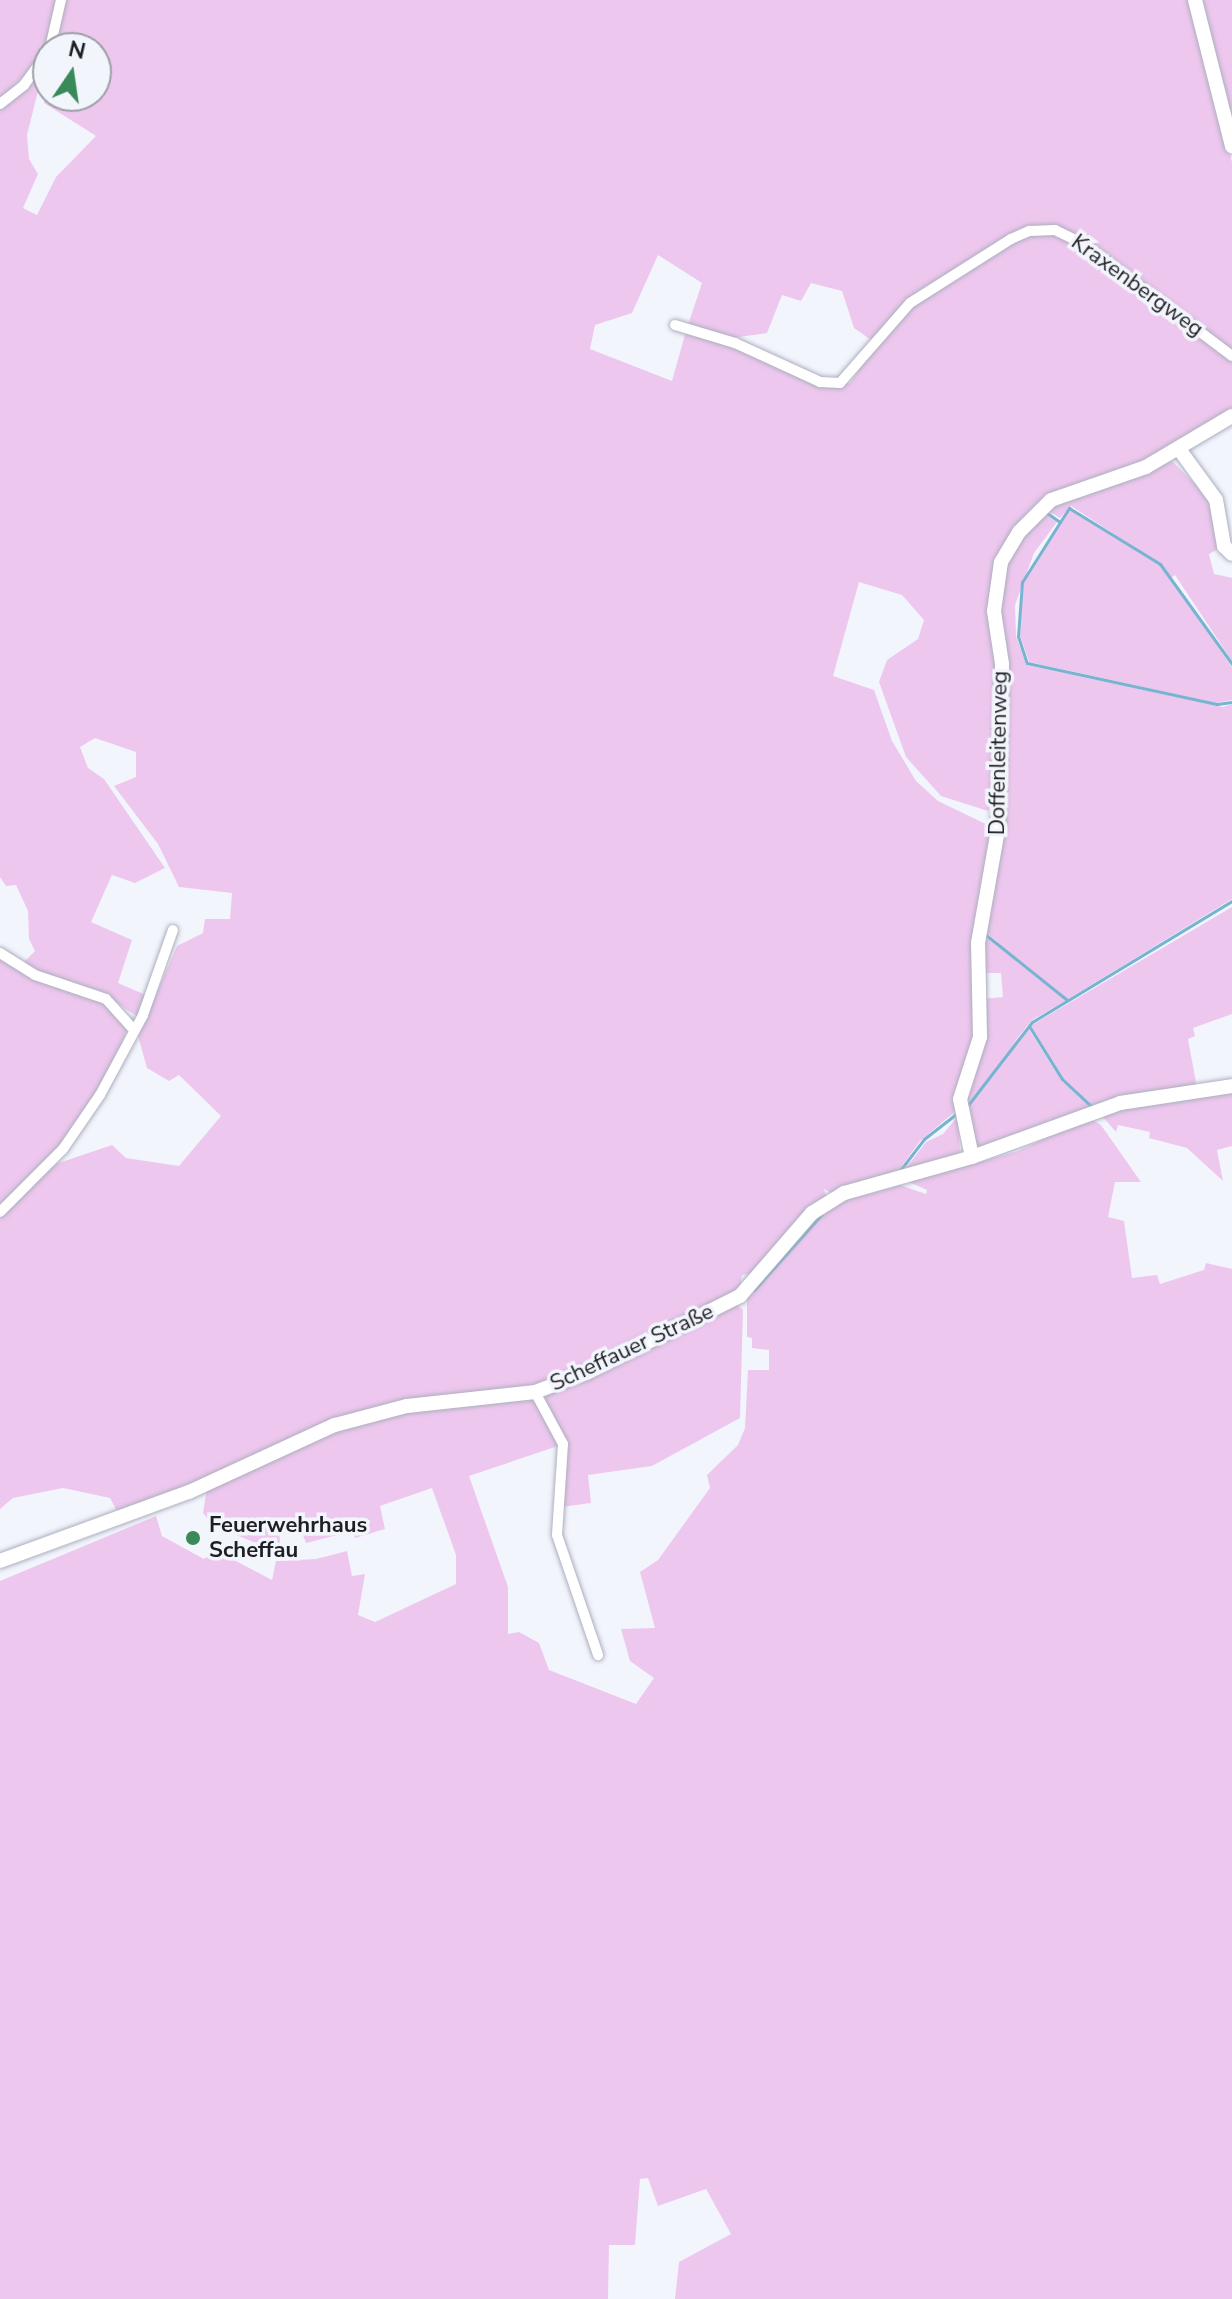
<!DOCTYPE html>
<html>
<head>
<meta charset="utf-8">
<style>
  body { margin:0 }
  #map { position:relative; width:1232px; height:2299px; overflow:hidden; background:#f3f5fd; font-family:"Nunito Sans",sans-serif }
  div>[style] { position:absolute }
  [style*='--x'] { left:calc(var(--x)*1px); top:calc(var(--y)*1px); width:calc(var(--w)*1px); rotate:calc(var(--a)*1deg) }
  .green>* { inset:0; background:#eec7ef }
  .stream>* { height:3px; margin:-1.5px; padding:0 1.5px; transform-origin:1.5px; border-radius:1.5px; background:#77b4cf }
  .roads { filter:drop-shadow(0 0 2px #acafbd) drop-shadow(0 0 2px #acafbd) }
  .street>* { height:10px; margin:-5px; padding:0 5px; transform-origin:5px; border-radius:5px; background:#fff }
  .secondary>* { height:14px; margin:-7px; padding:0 7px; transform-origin:7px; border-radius:7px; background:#fff }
  .dots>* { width:22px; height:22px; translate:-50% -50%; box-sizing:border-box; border:4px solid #f3f5fd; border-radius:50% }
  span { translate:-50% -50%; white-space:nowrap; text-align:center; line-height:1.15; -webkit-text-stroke:7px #f3f5fd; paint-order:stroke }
  .street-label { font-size:22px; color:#1e1f24 }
  .poi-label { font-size:22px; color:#1e1f24; font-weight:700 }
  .left { translate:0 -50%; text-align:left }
  .north { position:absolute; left:32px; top:32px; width:80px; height:80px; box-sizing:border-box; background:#f3f5fd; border:2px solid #9e9fa6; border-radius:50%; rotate:13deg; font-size:22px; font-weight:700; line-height:32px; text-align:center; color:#1e1f24 }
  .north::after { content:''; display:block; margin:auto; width:28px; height:36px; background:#3a8958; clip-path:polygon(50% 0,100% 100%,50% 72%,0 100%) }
</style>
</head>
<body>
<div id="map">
  <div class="green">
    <div style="clip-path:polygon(0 0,58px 0,44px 56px,0 100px)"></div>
    <div style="clip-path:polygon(evenodd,63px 0,1190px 0,1232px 162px,1232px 352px,1064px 235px,1232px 360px,1232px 411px,1167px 454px,1078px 484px,1007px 542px,995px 644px,994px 801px,988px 811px,941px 796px,906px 757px,879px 682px,887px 660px,918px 639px,924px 620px,902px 595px,859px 582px,833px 676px,874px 690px,892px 741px,916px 781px,938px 801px,994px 828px,978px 1020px,957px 1110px,920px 1141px,896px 1174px,832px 1193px,824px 1189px,826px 1195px,748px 1282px,748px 1274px,742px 1275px,740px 1288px,649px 1339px,535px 1388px,393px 1404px,120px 1517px,110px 1498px,63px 1488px,13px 1498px,0 1509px,0 1215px,56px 1164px,112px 1145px,126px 1158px,179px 1166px,221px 1116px,179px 1075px,169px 1081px,147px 1068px,138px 1036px,177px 946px,203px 933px,205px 919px,230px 919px,232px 893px,179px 887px,158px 844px,114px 786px,136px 777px,136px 752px,95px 738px,80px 747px,88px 768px,104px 779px,165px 868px,135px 883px,112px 875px,91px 922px,132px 940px,118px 983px,148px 996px,138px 1017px,97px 990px,38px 974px,23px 963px,35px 951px,29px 939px,28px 911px,16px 885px,6px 886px,0 877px,0 108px,35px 75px,42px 75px,27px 135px,29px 159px,38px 174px,23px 208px,37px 215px,56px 177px,96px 136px,44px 103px,48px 61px,48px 96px,96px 96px,96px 48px,53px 48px,63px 0,658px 255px,702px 283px,688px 325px,732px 338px,767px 333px,782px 295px,801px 301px,811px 283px,842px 291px,854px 328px,877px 344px,850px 383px,834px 386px,686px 331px,672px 381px,590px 349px,595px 325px,632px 313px,658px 255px)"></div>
    <div style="clip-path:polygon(1199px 0,1232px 0,1232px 129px)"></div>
    <div style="clip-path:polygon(1172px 461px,1213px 502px,1220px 548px,1209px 554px,1214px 574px,1232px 578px,1232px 661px,1175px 575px,1171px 578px,1232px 667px,1232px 700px,1216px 703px,1029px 662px,1020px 635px,1023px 582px,1069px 509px,1162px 565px,1071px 506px,1060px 518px,1045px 509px)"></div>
    <div style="clip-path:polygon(1042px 512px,1057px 522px,1034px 553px,1015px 605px,1016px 636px,1027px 665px,1223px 707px,1232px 704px,1232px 899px,1068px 999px,1008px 952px,1067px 1000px,1032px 1020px,1012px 1045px,1028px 1028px,1061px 1080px,1092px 1109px,979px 1149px,964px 1112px,1007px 1057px,965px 1106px,981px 999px,1003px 997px,1001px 973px,979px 973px,982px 934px,1000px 944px,983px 930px,1001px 840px,997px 614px,1003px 565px)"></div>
    <div style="clip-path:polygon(1232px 907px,1232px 1014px,1193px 1028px,1195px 1036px,1188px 1039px,1197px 1088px,1094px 1108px,1063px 1079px,1030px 1026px)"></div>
    <div style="clip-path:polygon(0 958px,108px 1004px,127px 1028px,117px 1059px,69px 1136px,0 1208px)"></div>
    <div style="clip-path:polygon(1232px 1089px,1232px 1146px,1217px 1150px,1223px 1181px,1187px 1148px,1149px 1138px,1150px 1132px,1118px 1125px,1116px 1132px,1102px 1116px,1104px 1111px)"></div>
    <div style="clip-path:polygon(958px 1116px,960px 1156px,902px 1173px,926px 1142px,943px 1134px)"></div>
    <div style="clip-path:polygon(1089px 1118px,1101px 1125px,1141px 1182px,1115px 1182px,1108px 1217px,1124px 1221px,1132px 1278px,1157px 1275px,1160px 1284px,1204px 1270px,1206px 1263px,1232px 1269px,1232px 2299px,675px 2299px,679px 2262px,731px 2234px,706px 2189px,658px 2206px,648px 2178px,640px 2179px,635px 2245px,609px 2245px,608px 2299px,0 2299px,0 1581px,156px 1516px,162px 1536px,204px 1559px,215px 1550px,272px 1580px,276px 1561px,316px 1559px,347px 1551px,352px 1576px,365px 1574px,358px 1615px,375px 1622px,456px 1584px,456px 1555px,432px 1488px,380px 1506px,385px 1529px,355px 1538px,353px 1531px,306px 1543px,296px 1517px,279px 1530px,281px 1553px,214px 1526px,203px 1513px,207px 1488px,296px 1445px,377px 1416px,528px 1398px,536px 1402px,561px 1445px,469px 1476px,508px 1587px,508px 1634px,519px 1632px,539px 1643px,549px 1670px,636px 1704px,654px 1678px,630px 1661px,621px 1629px,655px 1628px,640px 1572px,658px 1560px,710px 1488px,707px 1475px,738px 1445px,745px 1428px,748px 1370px,769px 1370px,769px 1350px,752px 1348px,752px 1338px,747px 1337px,747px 1298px,825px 1213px,844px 1201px,900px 1185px,926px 1194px,927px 1190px,909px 1182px,1018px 1151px)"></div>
    <div style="clip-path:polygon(735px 1303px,743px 1310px,740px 1418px,652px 1466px,588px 1475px,591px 1503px,561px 1507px,567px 1445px,545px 1403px,547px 1393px)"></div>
  </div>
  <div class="stream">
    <div style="--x:1047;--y:513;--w:16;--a:35"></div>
    <div style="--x:1060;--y:522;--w:17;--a:-57"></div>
    <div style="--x:1069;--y:508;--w:107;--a:31.6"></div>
    <div style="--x:1160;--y:564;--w:123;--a:54.2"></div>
    <div style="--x:1060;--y:522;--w:71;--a:122.3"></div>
    <div style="--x:1022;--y:582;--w:54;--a:94.2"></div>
    <div style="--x:1018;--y:636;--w:28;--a:72"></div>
    <div style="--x:1027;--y:663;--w:194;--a:12.2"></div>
    <div style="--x:1217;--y:704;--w:15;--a:-8"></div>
    <div style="--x:986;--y:935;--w:104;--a:38.7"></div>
    <div style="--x:1029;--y:1026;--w:62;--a:58.1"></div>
    <div style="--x:1062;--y:1079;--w:42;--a:43.1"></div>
    <div style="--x:968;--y:1105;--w:105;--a:-52.4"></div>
    <div style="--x:1032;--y:1022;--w:234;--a:-31.2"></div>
    <div style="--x:898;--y:1173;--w:43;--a:-52.6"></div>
    <div style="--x:924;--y:1139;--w:41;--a:-38"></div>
    <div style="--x:754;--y:1290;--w:101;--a:-48.2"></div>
  </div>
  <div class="roads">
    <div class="street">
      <div style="--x:50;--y:48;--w:49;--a:-77.1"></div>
      <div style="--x:0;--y:104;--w:31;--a:-38"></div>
      <div style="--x:24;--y:85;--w:41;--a:-54"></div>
      <div style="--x:675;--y:325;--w:63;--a:16.7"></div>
      <div style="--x:735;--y:343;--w:94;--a:24.6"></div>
      <div style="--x:820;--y:382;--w:20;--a:3"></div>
      <div style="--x:840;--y:383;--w:106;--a:-48.8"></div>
      <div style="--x:910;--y:303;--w:120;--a:-32.4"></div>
      <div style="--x:1011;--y:239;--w:20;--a:-24"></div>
      <div style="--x:1029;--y:231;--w:26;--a:-2"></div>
      <div style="--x:1055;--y:230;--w:32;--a:26"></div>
      <div style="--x:1084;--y:244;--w:186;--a:37.1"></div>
      <div style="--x:0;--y:953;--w:41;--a:32.2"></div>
      <div style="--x:35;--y:975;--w:75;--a:18.7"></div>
      <div style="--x:106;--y:999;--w:42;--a:47.9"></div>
      <div style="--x:0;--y:1212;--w:89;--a:-45"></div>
      <div style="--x:63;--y:1149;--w:65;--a:-55.6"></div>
      <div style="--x:100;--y:1095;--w:91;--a:-61.7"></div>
      <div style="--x:143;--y:1015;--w:90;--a:-70.6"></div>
      <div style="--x:535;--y:1392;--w:59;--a:61.7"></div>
      <div style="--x:563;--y:1444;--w:91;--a:93.8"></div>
      <div style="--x:557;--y:1535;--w:127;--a:71.1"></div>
    </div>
    <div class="secondary">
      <div style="--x:1195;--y:0;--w:151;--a:75.8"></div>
      <div style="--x:1179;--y:449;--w:63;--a:54"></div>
      <div style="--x:1216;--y:500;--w:47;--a:80.1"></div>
      <div style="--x:1224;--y:546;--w:11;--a:45"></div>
      <div style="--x:972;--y:1157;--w:59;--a:-101.7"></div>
      <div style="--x:960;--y:1099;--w:65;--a:-72.1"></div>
      <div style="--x:980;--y:1037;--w:94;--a:-91.2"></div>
      <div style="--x:978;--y:943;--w:116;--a:-80"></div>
      <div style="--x:998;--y:829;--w:165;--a:-88.6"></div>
      <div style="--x:1002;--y:664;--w:54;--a:-98.6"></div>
      <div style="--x:994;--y:611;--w:49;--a:-81.9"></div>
      <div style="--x:1001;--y:562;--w:35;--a:-59"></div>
      <div style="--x:1019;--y:532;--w:45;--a:-45"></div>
      <div style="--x:1051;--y:500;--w:101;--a:-19.2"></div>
      <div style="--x:1146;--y:467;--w:100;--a:-30.7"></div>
      <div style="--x:0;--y:1561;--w:201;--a:-20.1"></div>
      <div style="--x:189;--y:1492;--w:161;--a:-24.7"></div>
      <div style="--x:335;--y:1425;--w:74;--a:-14.8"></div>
      <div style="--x:407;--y:1406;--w:129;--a:-6.2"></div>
      <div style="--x:535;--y:1392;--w:57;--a:-20.7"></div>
      <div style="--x:588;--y:1372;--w:170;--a:-26.6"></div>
      <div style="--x:740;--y:1296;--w:110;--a:-49.1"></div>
      <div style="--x:812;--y:1213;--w:38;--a:-32"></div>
      <div style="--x:844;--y:1193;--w:133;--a:-15.7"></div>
      <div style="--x:972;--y:1157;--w:158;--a:-20"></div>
      <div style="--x:1120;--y:1103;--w:113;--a:-8.6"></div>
    </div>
  </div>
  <div class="dots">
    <div style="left:193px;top:1538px;background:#3a8958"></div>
  </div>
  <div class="street-label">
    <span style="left:1137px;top:286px;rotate:36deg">Kraxenbergweg</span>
    <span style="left:999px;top:753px;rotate:-89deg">Doffenleitenweg</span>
    <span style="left:632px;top:1348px;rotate:-25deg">Scheffauer Straße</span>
  </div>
  <div class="poi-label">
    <span class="left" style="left:209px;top:1538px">Feuerwehrhaus<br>Scheffau</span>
  </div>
  <div class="north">N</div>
</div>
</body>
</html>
